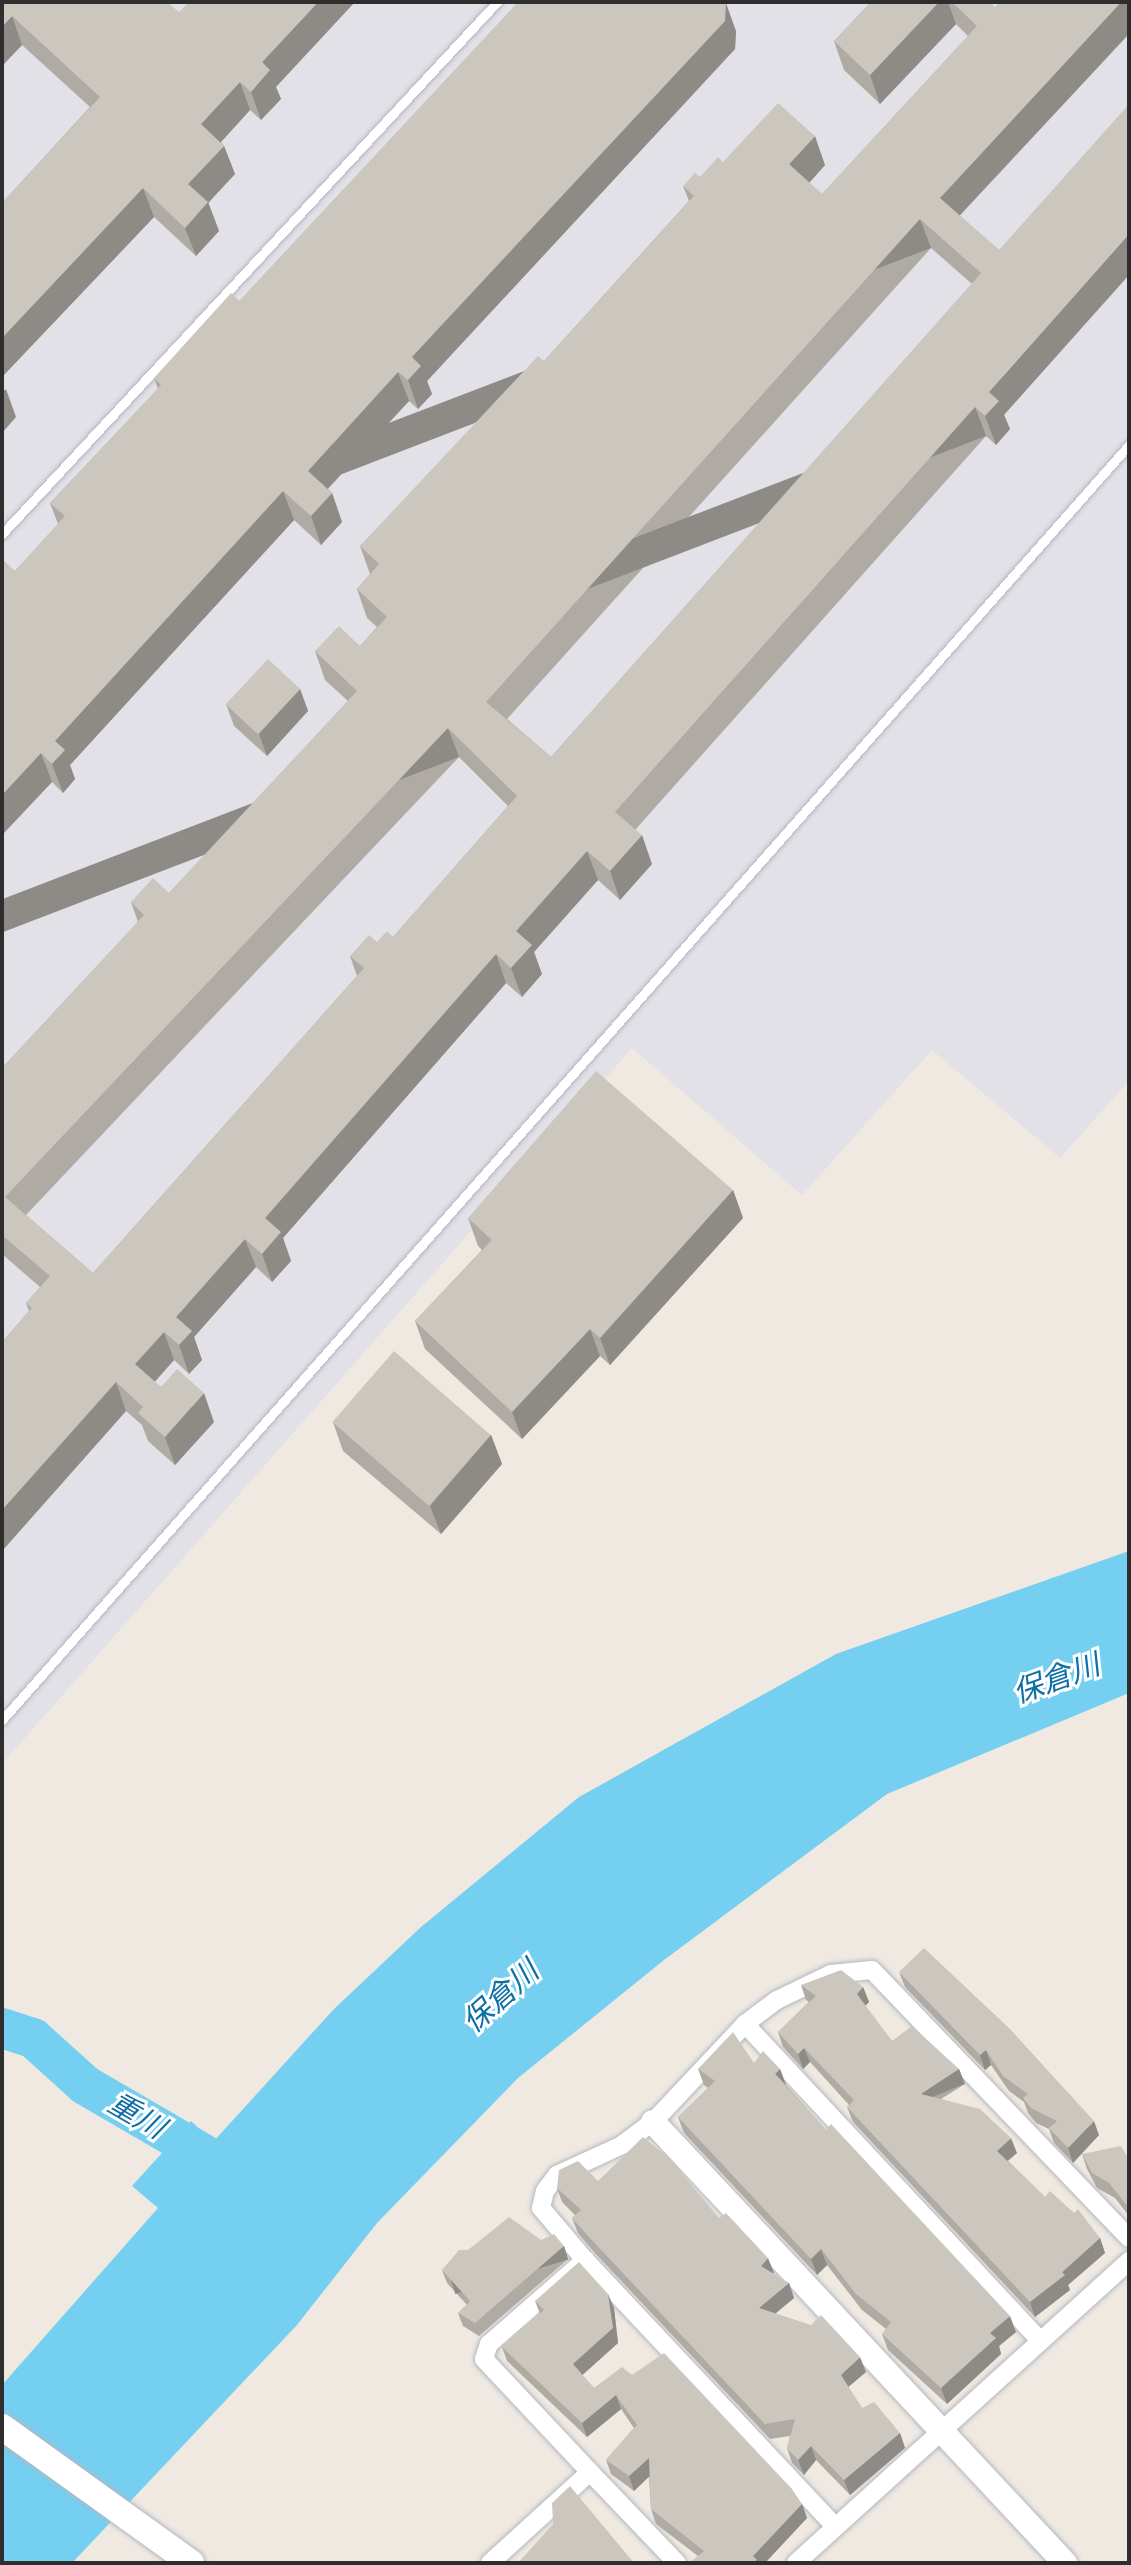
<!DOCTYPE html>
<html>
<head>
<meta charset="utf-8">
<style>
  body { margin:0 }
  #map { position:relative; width:1131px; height:2565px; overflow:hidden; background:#efe9e1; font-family:"Open Sans","Noto Sans JP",sans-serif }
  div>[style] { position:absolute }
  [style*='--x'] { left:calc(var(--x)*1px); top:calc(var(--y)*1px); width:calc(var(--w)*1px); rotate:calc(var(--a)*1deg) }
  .industrial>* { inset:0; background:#e3e1e8 }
  .water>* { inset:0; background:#75cff0 }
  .river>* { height:40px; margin:-20px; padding:0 20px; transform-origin:20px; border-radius:20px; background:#75cff0 }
  .roads { filter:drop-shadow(0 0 2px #b4b7c1) drop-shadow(0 0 2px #b4b7c1) }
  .service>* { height:9px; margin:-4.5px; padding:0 4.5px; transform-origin:4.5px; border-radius:4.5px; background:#fff }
  .minor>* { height:18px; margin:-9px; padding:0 9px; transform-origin:9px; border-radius:9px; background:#fff }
  .tertiary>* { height:24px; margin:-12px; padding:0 12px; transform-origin:12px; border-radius:12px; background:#fff }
  .secondary>* { height:26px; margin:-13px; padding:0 13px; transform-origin:13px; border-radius:13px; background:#fff }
  .wall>* { inset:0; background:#afaba4 }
  .shaded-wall>* { inset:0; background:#8e8b86; transform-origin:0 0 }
  .building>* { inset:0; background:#cbc7bf; transform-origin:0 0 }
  span { translate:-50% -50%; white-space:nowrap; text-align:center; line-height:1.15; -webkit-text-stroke:6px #fff; paint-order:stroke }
  .water-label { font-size:30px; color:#0d6fa3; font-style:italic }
  .frame { position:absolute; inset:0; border:4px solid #2e2e2e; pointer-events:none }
</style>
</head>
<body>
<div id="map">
  <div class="industrial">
    <div style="clip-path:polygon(2px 2px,1129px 2px,1129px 1081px,1060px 1158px,932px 1050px,802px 1195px,632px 1048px,2px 1764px)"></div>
  </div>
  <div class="water">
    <div style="clip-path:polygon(1129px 1551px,1129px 1693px,887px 1794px,664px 1960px,518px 2078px,377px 2223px,297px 2325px,72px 2563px,2px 2563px,2px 2385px,158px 2208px,132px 2186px,191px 2121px,213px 2142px,333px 2010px,421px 1927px,579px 1797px,836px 1654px)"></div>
  </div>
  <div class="river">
    <div style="--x:2;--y:2028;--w:33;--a:18"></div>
    <div style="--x:33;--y:2038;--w:70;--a:42.1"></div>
    <div style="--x:85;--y:2085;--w:157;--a:30.2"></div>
  </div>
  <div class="roads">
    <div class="service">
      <div style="--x:2;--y:534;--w:727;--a:-47.06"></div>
      <div style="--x:2;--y:1720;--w:1702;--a:-48.53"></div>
    </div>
    <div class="minor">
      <div style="--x:745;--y:2024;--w:432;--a:47"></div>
      <div style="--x:585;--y:2260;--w:365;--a:46.8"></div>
      <div style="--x:590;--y:2472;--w:126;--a:46.3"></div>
      <div style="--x:490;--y:2563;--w:135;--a:-42.3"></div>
      <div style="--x:590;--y:2472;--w:155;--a:-133.2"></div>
      <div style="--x:484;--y:2359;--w:16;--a:-72"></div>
      <div style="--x:489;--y:2344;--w:128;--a:-41.2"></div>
      <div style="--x:585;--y:2260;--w:68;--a:-130.2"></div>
      <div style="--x:541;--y:2208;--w:17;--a:-77"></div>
      <div style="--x:545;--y:2191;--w:20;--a:-53"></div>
      <div style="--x:557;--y:2175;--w:72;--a:-24.8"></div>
      <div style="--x:622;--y:2145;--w:39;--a:-37"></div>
      <div style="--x:653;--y:2122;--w:134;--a:-46.8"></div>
      <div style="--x:745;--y:2024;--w:40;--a:-37"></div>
      <div style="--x:777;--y:2000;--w:60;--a:-25.7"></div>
      <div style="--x:831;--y:1974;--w:41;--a:-5.6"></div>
      <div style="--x:872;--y:1970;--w:371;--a:46.2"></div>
      <div style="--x:796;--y:2563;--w:450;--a:-42.2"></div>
    </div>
    <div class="tertiary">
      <div style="--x:653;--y:2122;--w:604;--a:46.95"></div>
    </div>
    <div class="secondary">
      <div style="--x:2;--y:2427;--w:233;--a:35.7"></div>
    </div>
  </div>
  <div class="wall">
    <div style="clip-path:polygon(2px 2px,179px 12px,276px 87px,281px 99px,261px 120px,250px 110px,221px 142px,224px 146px,235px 174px,208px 202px,219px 231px,196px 256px,154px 217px,2px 377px,2px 203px,90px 107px,22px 45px,2px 66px)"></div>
    <div style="clip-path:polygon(evenodd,871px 2px,990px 2px,960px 216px,999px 250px,1004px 415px,1010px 429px,996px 445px,986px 436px,635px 830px,652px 864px,620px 900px,598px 880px,534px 952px,542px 974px,522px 997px,506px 983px,283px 1238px,291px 1261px,272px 1282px,256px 1267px,194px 1337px,202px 1360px,189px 1374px,174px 1360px,155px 1382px,161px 1387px,214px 1422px,175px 1465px,148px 1441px,142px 1425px,126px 1411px,2px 1551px,2px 1342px,29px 1311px,26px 1303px,40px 1287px,2px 1254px,2px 1068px,138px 922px,131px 902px,169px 893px,348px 701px,325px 680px,315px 651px,360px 646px,377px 627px,367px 618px,357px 589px,370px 574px,360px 546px,544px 361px,689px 201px,683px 186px,700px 177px,723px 162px,825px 165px,809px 183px,822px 194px,968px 36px,956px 24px,880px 104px,844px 70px,834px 41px,871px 2px,931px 248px,972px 284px,551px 757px,507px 719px,931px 248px,871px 2px,459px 757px,508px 806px,393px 937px,377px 942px,350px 956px,357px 976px,93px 1273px,26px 1215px,459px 757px)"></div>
    <div style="clip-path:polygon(736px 31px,735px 49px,427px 381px,432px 394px,418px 409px,409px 401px,328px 489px,332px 493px,342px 522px,321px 545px,294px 520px,70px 765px,75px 779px,63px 793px,52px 782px,2px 835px,15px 571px,58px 524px,50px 503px,158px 389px,154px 378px,239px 301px)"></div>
    <div style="clip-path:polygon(300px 689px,308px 711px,267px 756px,234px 726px,226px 704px)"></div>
    <div style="clip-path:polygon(733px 1190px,743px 1218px,610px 1365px,600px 1356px,522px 1439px,425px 1349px,415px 1321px,482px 1250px,478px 1246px,468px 1218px)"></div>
    <div style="clip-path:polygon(333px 1422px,491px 1435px,502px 1464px,441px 1534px,343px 1451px)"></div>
    <div style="clip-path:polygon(899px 1972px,1099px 2135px,1073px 2163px,1054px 2143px,1049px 2129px,1036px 2123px,1028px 2113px,1024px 2102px,1009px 2091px,991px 2065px,985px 2070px,905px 1987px)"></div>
    <div style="clip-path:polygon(801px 1985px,863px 1987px,869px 2002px,865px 2006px,892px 2041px,959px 2069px,965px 2084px,941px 2099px,1017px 2153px,1008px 2161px,1045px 2197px,1100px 2238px,1105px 2253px,1068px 2285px,1070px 2290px,1035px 2317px,853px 2122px,847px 2107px,849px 2105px,810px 2062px,803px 2069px,783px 2047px,778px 2032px,809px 2002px,806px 2000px)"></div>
    <div style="clip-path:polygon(754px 2063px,780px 2069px,786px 2085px,826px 2130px,1016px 2332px,999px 2346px,1001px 2354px,947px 2404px,888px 2350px,882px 2334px,886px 2329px,862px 2310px,827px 2265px,817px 2275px,684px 2133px,678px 2117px,708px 2088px,704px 2085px,698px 2069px)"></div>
    <div style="clip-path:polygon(1082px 2154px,1129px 2160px,1129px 2216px,1115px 2198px,1097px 2188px,1087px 2169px)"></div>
    <div style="clip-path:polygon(598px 2181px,719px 2218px,773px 2274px,789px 2283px,794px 2298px,775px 2314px,866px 2372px,848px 2387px,862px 2408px,900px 2433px,905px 2448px,850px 2495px,816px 2460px,804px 2475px,792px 2463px,787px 2448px,790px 2436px,770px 2439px,594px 2252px,578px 2233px,572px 2218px,575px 2215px,562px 2202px,557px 2188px)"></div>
    <div style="clip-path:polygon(541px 2240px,564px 2246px,568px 2259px,479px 2336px,463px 2326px,458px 2313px,467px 2305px,447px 2283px,442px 2270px,468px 2250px)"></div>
    <div style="clip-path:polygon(535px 2301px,614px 2308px,618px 2343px,582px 2375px,594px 2388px,632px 2375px,802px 2504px,807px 2518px,765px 2563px,693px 2563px,692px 2561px,698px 2556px,656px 2524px,651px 2509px,649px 2476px,634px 2491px,611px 2474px,606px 2460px,634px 2428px,621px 2409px,587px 2437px,507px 2361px,502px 2347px,540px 2314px)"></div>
  </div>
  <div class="shaded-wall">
    <div style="clip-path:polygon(318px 2px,355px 2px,276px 87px,281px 99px,261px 120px,251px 92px,262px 62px)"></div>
    <div style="clip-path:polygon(939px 2px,948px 2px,956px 24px,880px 104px,870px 75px)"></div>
    <div style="clip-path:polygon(1121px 2px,1129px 2px,1129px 34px,950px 226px,940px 198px)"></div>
    <div style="clip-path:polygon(726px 3px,736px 31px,735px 49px,427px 381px,432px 394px,418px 409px,408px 380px,412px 357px)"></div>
    <div style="clip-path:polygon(12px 16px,22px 45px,2px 66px,2px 27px)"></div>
    <div style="clip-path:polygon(240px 82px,250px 110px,211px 153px,201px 124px)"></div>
    <div style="clip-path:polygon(815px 136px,825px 165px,800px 193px,789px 164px)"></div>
    <div style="clip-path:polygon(224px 146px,235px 174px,199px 213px,188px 184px)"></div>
    <div style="clip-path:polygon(143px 188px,154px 217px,2px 377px,2px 338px)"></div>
    <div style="clip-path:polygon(208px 202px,219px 231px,196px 256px,185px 228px)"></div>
    <div style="left:920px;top:219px;width:31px;height:649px;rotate:69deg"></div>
    <div style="clip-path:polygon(1129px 234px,1129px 275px,1004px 415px,1010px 429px,996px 445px,985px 416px,989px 392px)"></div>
    <div style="clip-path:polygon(398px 372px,409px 401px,318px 499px,308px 471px)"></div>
    <div style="clip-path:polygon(6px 389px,16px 417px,2px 433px,2px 393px)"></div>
    <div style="left:975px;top:407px;width:31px;height:542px;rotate:69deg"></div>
    <div style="clip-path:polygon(283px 491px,294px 520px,70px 765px,75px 779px,63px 793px,52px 764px,55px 741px)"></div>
    <div style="clip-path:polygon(332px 493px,342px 522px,321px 545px,311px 516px)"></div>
    <div style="clip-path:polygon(300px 689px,308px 711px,267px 756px,259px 734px)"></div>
    <div style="left:448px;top:728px;width:31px;height:645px;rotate:69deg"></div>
    <div style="clip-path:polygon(41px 753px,52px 782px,2px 835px,2px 795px)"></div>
    <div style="clip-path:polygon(642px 835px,652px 864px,620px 900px,610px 871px)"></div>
    <div style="clip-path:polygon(587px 851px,598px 880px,534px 952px,542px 974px,522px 997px,511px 968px,516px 931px)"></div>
    <div style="clip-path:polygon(496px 954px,506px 983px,283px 1238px,291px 1261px,272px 1282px,262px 1254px,265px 1218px)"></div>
    <div style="clip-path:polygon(733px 1190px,743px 1218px,610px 1365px,600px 1338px)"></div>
    <div style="clip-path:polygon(245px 1239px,256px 1267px,194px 1337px,202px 1360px,189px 1374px,179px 1345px,176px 1317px)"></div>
    <div style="clip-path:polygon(590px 1329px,600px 1356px,522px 1439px,512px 1412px)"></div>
    <div style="clip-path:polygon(164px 1332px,174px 1360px,145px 1392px,135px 1364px)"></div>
    <div style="clip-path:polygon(116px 1382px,126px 1411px,2px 1551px,2px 1510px)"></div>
    <div style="clip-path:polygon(204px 1393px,214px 1422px,175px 1465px,165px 1437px)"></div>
    <div style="clip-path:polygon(491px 1435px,502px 1464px,441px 1534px,430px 1506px)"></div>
    <div style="clip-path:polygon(863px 1987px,869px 2002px,862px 2009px,857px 1994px)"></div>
    <div style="clip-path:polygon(804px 2048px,810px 2062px,803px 2069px,798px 2054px)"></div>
    <div style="clip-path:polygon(986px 2050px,991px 2065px,985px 2070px,980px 2055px)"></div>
    <div style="clip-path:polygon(780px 2069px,786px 2085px,775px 2074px)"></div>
    <div style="left:959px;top:2069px;width:16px;height:45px;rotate:68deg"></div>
    <div style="clip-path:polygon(1094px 2121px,1099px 2135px,1073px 2163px,1068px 2148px)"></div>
    <div style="clip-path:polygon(1011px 2138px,1017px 2153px,1002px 2165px,997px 2151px)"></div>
    <div style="clip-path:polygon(1100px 2238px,1105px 2253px,1068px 2285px,1070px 2290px,1035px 2317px,1030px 2302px)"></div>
    <div style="left:564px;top:2246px;width:14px;height:118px;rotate:73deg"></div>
    <div style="clip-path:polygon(821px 2249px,827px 2265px,817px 2275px,811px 2259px)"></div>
    <div style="clip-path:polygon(768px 2258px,774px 2273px,766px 2281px,761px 2266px)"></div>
    <div style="clip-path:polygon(789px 2283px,794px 2298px,764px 2323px,759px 2308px)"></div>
    <div style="clip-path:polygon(608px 2294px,614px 2308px,618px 2343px,578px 2379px,573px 2364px)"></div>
    <div style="clip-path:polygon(1010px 2316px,1016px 2332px,999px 2346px,1001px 2354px,947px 2404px,941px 2388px,990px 2333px)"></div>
    <div style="clip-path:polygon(860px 2357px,866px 2372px,846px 2389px,841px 2375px)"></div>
    <div style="clip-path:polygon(616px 2395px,621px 2409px,587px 2437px,582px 2423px)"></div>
    <div style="clip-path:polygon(900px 2433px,905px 2448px,850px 2495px,844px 2480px)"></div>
    <div style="clip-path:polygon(811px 2446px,816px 2460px,804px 2475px,798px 2460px)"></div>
    <div style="clip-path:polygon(649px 2458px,654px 2472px,634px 2491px,629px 2476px)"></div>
    <div style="clip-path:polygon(802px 2504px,807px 2518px,765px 2563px,752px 2563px,753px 2556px)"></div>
  </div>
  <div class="building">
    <div style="clip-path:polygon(2px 2px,167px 2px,179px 12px,189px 2px,318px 2px,262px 62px,270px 70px,251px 92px,240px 82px,201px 124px,224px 146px,188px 184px,208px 202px,185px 228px,143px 188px,2px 338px,2px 203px,100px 97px,12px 16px,2px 27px)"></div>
    <div style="clip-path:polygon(518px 2px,726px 3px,725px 21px,412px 357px,421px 366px,408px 380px,398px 372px,308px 471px,332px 493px,311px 516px,283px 491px,55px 741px,65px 750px,52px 764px,41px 753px,2px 795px,2px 559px,15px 571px,65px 516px,50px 503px,161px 385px,154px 378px,231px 293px,239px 301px)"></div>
    <div style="clip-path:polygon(871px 2px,939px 2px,870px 75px,834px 41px)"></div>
    <div style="clip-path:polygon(evenodd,952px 2px,990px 2px,995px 7px,999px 2px,1121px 2px,940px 198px,999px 250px,1129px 104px,1129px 234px,989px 392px,999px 401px,985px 416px,975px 407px,615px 812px,642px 835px,610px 871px,587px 851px,516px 931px,532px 945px,511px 968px,496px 954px,265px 1218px,281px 1232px,262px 1254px,245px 1239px,176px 1317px,192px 1331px,179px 1345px,164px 1332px,135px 1364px,161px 1387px,177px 1369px,204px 1393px,165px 1437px,138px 1413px,143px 1407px,116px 1382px,2px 1510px,2px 1342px,32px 1308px,26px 1303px,50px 1276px,2px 1235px,2px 1068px,144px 915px,131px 902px,153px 878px,169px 893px,357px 691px,315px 651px,339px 626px,360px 646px,387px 617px,357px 589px,379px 564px,360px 546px,538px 356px,544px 361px,694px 196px,683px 186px,695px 173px,700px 177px,718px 157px,723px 162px,778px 103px,815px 136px,789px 164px,822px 194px,977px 26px,952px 2px,920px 219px,981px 273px,551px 757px,486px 702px,920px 219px,952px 2px,448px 728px,517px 796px,393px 937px,387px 931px,377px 942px,369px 935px,350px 956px,364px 968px,93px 1273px,5px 1197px,448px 728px)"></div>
    <div style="left:268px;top:659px;width:44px;height:62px;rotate:43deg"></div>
    <div style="clip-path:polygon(596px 1071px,733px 1190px,600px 1338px,590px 1329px,512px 1412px,415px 1321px,492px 1240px,468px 1218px)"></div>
    <div style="left:394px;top:1351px;width:128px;height:94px;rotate:41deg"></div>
    <div style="clip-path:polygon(924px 1948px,1010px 2029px,1094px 2121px,1068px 2148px,1049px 2128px,1057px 2121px,1031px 2108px,1023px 2098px,1028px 2094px,1003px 2076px,986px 2050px,980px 2055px,899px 1972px)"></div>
    <div style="clip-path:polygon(841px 1970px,863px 1987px,857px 1994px,892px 2041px,912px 2026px,959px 2069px,921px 2094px,980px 2109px,1011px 2138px,997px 2151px,1045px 2197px,1050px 2191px,1074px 2213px,1078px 2209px,1100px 2238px,1062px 2272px,1065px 2275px,1030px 2302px,847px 2107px,854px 2100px,804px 2048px,798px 2054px,778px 2032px,816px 1996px,801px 1985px)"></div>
    <div style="clip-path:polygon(733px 2032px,754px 2063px,763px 2051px,780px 2069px,775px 2074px,826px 2130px,831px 2124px,1010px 2316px,990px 2333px,996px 2338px,941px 2388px,882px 2334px,891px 2322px,856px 2294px,821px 2249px,811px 2259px,678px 2117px,715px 2081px,698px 2069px)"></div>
    <div style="clip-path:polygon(643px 2137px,671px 2160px,719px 2218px,726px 2213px,768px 2258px,761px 2266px,789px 2283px,759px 2308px,811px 2325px,821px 2315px,860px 2357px,841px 2375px,862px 2408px,874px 2402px,900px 2433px,844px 2480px,811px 2446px,798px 2460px,787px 2448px,795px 2419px,765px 2424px,589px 2237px,572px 2218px,581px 2210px,557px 2188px,559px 2170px,578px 2161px,598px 2181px)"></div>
    <div style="clip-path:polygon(1121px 2146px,1129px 2160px,1129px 2208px,1109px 2183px,1092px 2173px,1082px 2154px)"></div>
    <div style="clip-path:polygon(509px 2217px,541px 2240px,554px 2234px,564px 2246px,475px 2323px,458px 2313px,470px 2301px,442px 2270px,459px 2250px,468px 2250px)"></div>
    <div style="clip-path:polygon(579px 2262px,608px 2294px,613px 2328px,573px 2364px,594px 2388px,622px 2367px,632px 2375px,664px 2353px,792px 2489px,802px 2504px,753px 2556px,757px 2560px,752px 2563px,697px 2563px,692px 2561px,704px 2551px,651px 2509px,649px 2458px,629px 2476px,606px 2460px,637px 2425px,616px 2395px,582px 2423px,502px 2347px,544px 2310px,535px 2301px)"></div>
    <div style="clip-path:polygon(570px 2486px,634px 2563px,518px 2563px,553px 2524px,552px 2503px)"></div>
  </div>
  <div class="water-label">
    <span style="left:1056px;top:1678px;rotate:-20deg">保倉川</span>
    <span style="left:500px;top:1996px;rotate:-42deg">保倉川</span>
    <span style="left:137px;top:2115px;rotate:30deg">重川</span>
  </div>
  <div class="frame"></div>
</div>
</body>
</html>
